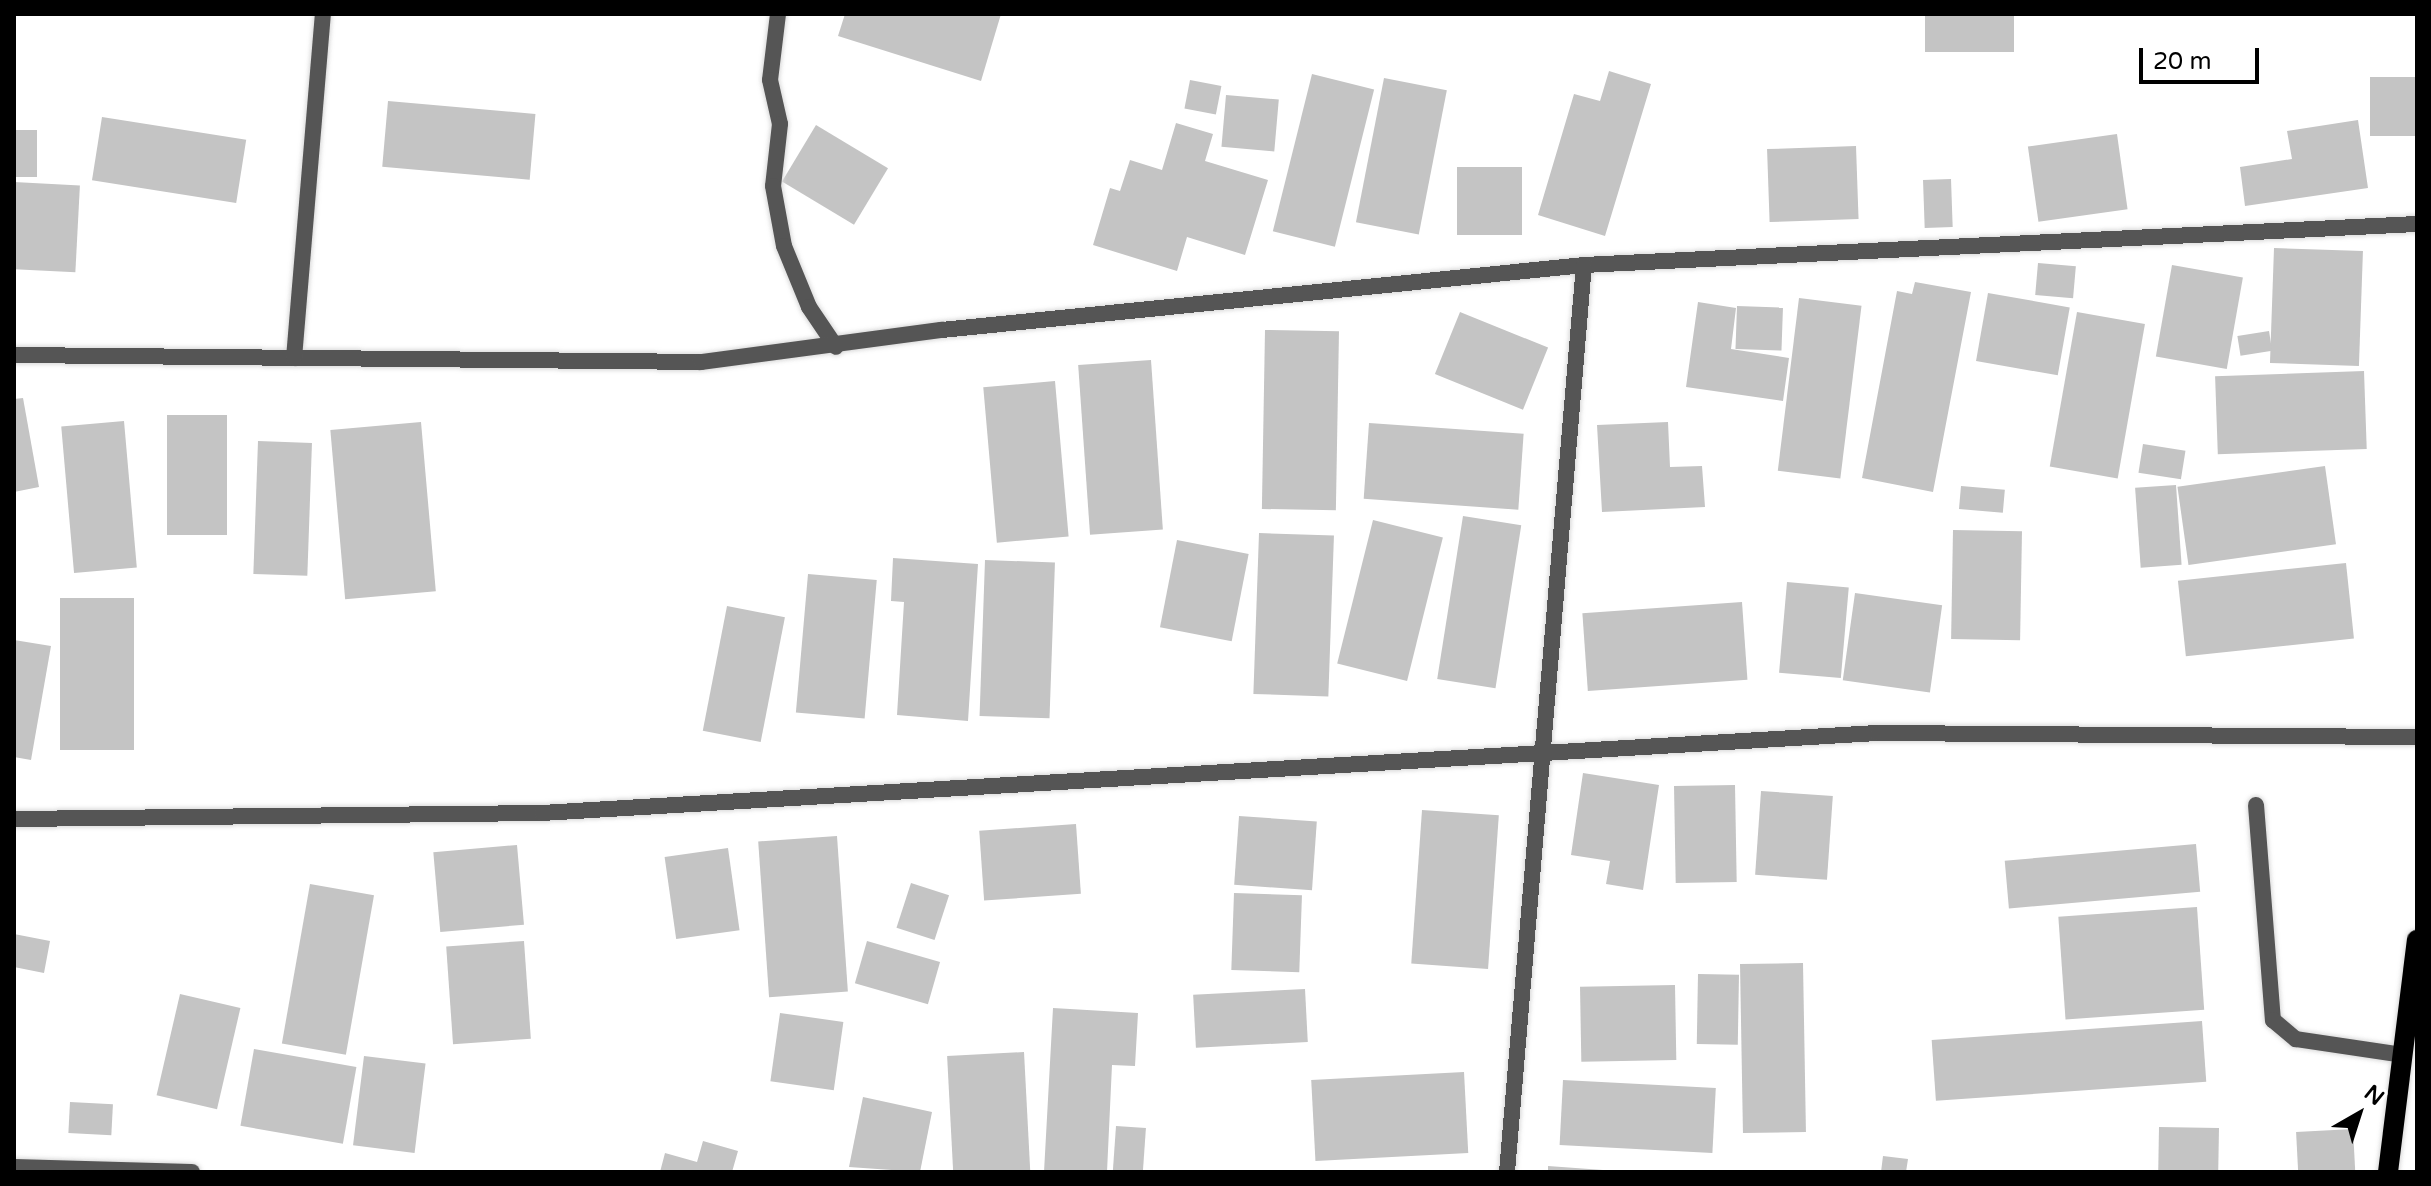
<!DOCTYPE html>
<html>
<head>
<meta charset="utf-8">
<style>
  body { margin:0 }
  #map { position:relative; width:2431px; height:1186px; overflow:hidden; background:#fff; font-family:"Varela Round",sans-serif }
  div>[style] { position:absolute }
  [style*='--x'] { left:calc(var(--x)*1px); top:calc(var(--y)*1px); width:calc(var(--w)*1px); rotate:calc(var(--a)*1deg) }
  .building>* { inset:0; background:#c4c4c4; transform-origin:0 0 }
  .roads { filter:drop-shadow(0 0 2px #dbdbdb) drop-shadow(0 0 2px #dbdbdb) }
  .service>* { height:16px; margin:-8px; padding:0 8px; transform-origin:8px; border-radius:8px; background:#555 }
  .minor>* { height:16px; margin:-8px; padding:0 8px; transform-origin:8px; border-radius:8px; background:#555 }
  .primary>* { height:20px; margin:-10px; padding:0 10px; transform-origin:10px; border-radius:10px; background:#000 }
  span { translate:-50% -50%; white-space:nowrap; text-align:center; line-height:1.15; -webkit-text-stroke:6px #fff; paint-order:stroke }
  .frame { position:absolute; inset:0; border:16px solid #000; pointer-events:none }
  .north { position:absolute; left:2319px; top:1074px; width:80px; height:80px; -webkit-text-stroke:6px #fff; paint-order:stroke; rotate:39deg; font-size:22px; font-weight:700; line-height:32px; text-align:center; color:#000 }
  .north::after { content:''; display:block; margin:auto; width:28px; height:36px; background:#000; clip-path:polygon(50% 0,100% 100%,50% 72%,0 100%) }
  .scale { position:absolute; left:2139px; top:48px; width:120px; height:36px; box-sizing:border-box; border:4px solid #000; border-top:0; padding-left:10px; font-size:24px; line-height:28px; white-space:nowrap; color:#000; -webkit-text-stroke:6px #fff; paint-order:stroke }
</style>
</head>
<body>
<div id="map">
  <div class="building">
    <div style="clip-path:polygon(845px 14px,1001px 14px,981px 81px,838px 36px)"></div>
    <div style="left:1925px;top:14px;width:89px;height:38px"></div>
    <div style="clip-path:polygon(1609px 71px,1651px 84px,1605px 236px,1538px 215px,1574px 94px,1600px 101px)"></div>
    <div style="left:1312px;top:74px;width:64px;height:162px;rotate:14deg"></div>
    <div style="left:2417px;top:77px;width:59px;height:47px;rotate:90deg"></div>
    <div style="left:1384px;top:78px;width:64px;height:147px;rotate:11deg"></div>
    <div style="left:1190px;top:80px;width:32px;height:29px;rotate:11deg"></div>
    <div style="left:1226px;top:95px;width:53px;height:52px;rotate:5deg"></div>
    <div style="left:388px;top:101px;width:148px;height:66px;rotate:5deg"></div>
    <div style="left:102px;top:117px;width:146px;height:64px;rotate:9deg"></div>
    <div style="clip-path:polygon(2358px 120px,2368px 188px,2245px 206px,2240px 167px,2292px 159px,2287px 131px)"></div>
    <div style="clip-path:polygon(1176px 123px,1213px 134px,1205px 161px,1268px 180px,1245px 255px,1187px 237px,1177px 271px,1093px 245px,1110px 188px,1120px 191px,1130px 160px,1162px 170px)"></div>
    <div style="left:816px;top:125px;width:84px;height:66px;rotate:31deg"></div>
    <div style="left:14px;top:130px;width:23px;height:47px"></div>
    <div style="left:2117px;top:134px;width:76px;height:90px;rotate:82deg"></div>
    <div style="left:1856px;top:146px;width:73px;height:89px;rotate:88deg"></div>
    <div style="left:1457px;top:167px;width:65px;height:68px"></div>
    <div style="left:1951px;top:179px;width:48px;height:28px;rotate:88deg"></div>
    <div style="left:14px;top:182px;width:66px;height:87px;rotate:3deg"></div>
    <div style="left:2274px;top:248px;width:89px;height:115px;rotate:2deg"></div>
    <div style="left:2038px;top:263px;width:38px;height:32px;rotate:5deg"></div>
    <div style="left:2172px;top:265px;width:72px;height:93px;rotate:10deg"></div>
    <div style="clip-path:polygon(1915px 282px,1971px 292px,1933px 492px,1862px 478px,1897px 291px,1912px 294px)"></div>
    <div style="left:1988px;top:293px;width:83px;height:69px;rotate:10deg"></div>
    <div style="left:1799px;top:298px;width:63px;height:174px;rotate:7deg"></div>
    <div style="clip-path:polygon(1698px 302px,1736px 308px,1731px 349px,1789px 358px,1783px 401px,1686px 387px)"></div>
    <div style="left:1737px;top:306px;width:46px;height:43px;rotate:2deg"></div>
    <div style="left:1460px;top:312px;width:95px;height:67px;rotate:22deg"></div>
    <div style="left:2077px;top:312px;width:69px;height:157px;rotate:10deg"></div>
    <div style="left:1265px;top:330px;width:74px;height:179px;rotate:1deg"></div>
    <div style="left:2269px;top:331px;width:20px;height:32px;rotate:81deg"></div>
    <div style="left:1151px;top:360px;width:170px;height:73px;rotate:86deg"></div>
    <div style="left:2364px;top:371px;width:78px;height:149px;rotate:88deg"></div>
    <div style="left:1055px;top:381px;width:156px;height:72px;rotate:85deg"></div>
    <div style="clip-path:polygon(23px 398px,39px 487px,14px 492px,14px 399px)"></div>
    <div style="left:167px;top:415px;width:60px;height:120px"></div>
    <div style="left:124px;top:421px;width:147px;height:63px;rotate:85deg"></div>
    <div style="left:421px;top:422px;width:170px;height:91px;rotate:85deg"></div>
    <div style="clip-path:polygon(1668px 422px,1670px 467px,1702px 466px,1705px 507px,1602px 512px,1597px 425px)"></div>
    <div style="left:1369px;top:423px;width:155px;height:76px;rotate:4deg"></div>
    <div style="left:258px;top:441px;width:54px;height:133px;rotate:2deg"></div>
    <div style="left:2143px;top:444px;width:43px;height:29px;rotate:9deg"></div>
    <div style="left:2325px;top:466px;width:79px;height:149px;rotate:82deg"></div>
    <div style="left:2176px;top:485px;width:80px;height:41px;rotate:86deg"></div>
    <div style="left:1961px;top:486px;width:44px;height:23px;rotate:5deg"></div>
    <div style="left:1463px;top:516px;width:59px;height:165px;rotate:9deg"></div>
    <div style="left:1373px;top:520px;width:72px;height:148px;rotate:14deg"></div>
    <div style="left:1953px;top:530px;width:69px;height:109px;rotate:1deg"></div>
    <div style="left:1259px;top:533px;width:75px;height:161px;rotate:2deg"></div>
    <div style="left:1177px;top:540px;width:73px;height:89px;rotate:11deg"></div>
    <div style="clip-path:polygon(893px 558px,978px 564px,968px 721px,897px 715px,904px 602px,891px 601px)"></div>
    <div style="left:985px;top:560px;width:70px;height:156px;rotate:2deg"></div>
    <div style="left:2346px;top:563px;width:76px;height:169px;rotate:84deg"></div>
    <div style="left:808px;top:574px;width:69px;height:139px;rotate:5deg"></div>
    <div style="left:1787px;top:582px;width:62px;height:91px;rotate:5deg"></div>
    <div style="left:1855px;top:593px;width:88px;height:88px;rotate:8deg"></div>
    <div style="left:134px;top:598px;width:152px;height:74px;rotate:90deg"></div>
    <div style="left:1742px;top:602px;width:78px;height:160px;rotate:86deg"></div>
    <div style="left:727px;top:606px;width:59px;height:127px;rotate:11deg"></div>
    <div style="clip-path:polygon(14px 640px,51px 646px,31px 760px,14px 757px)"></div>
    <div style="clip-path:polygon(1583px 773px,1659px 785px,1643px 890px,1606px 884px,1610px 861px,1571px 855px)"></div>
    <div style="left:1735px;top:785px;width:97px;height:61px;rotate:89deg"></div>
    <div style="left:1761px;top:791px;width:72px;height:84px;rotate:4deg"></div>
    <div style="left:1422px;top:810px;width:77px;height:154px;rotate:4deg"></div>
    <div style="left:1239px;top:816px;width:78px;height:69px;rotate:4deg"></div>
    <div style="left:1076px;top:824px;width:70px;height:97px;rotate:86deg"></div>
    <div style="left:837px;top:836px;width:156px;height:79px;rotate:86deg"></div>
    <div style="left:2196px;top:844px;width:48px;height:192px;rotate:85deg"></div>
    <div style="left:517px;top:845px;width:80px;height:84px;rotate:85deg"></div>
    <div style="left:728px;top:848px;width:83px;height:64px;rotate:82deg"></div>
    <div style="left:911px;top:883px;width:40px;height:47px;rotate:18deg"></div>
    <div style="left:310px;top:884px;width:65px;height:162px;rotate:10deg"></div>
    <div style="left:1234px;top:893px;width:68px;height:77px;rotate:2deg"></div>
    <div style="left:2197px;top:907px;width:103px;height:139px;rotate:86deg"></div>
    <div style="clip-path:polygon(14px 934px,50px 941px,44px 973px,14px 967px)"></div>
    <div style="left:524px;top:941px;width:98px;height:78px;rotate:86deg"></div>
    <div style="left:867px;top:941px;width:76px;height:44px;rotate:16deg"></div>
    <div style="left:1803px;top:963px;width:169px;height:63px;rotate:89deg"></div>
    <div style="left:1698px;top:974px;width:41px;height:70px;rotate:1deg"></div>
    <div style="left:1675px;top:985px;width:75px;height:95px;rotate:89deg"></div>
    <div style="left:1305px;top:989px;width:53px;height:112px;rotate:87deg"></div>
    <div style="left:180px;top:994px;width:62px;height:104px;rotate:13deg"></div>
    <div style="clip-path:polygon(1053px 1008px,1138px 1013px,1135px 1066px,1112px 1065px,1107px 1172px,1044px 1172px)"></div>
    <div style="left:780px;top:1013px;width:64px;height:69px;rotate:8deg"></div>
    <div style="left:2202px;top:1021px;width:61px;height:271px;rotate:86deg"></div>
    <div style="left:254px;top:1049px;width:104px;height:78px;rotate:10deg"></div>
    <div style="left:1024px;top:1052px;width:120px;height:77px;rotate:87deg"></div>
    <div style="left:364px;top:1056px;width:62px;height:90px;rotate:7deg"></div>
    <div style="left:1464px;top:1072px;width:81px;height:153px;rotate:87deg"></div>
    <div style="left:1563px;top:1080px;width:153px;height:65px;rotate:3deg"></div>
    <div style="clip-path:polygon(863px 1097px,932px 1112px,920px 1172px,849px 1167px)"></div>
    <div style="left:70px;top:1102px;width:43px;height:31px;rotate:3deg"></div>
    <div style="left:1116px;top:1126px;width:30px;height:46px;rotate:4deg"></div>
    <div style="left:2159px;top:1127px;width:60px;height:45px;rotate:1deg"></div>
    <div style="left:2353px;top:1129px;width:43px;height:57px;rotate:87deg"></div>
    <div style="clip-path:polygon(703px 1141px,738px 1151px,732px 1172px,660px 1172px,665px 1153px,697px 1162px)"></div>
    <div style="clip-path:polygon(1883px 1156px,1908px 1159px,1906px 1172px,1881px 1172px)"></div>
    <div style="clip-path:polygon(1548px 1166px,1603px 1170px,1603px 1172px,1548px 1172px)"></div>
  </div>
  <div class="roads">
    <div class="service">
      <div style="--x:2256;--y:805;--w:216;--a:85.5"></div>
      <div style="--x:2273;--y:1020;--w:30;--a:40"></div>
      <div style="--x:2296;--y:1039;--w:108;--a:8.5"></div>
    </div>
    <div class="minor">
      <div style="--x:778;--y:14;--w:66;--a:96.9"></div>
      <div style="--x:770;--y:80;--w:45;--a:77.2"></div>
      <div style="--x:780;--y:124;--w:62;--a:96.4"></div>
      <div style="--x:773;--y:186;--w:61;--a:79.6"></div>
      <div style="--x:784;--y:246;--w:66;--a:67.7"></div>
      <div style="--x:809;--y:307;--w:48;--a:56"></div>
      <div style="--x:14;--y:355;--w:687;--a:0.58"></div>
      <div style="--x:701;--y:362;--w:243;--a:-7.6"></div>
      <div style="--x:942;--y:330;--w:645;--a:-5.78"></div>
      <div style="--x:1584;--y:265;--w:834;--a:-2.82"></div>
      <div style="--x:294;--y:358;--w:345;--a:-85.2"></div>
      <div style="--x:14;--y:819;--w:528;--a:-0.65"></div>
      <div style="--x:542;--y:813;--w:1338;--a:-3.43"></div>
      <div style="--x:1878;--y:733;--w:539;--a:0.43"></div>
      <div style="--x:14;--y:1167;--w:178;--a:1.6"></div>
      <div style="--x:1507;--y:1172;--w:910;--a:-85.15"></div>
    </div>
    <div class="primary">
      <div style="--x:2388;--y:1172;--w:234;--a:-82.9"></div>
    </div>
  </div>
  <div class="frame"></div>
  <div class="north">N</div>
  <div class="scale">20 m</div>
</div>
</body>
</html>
